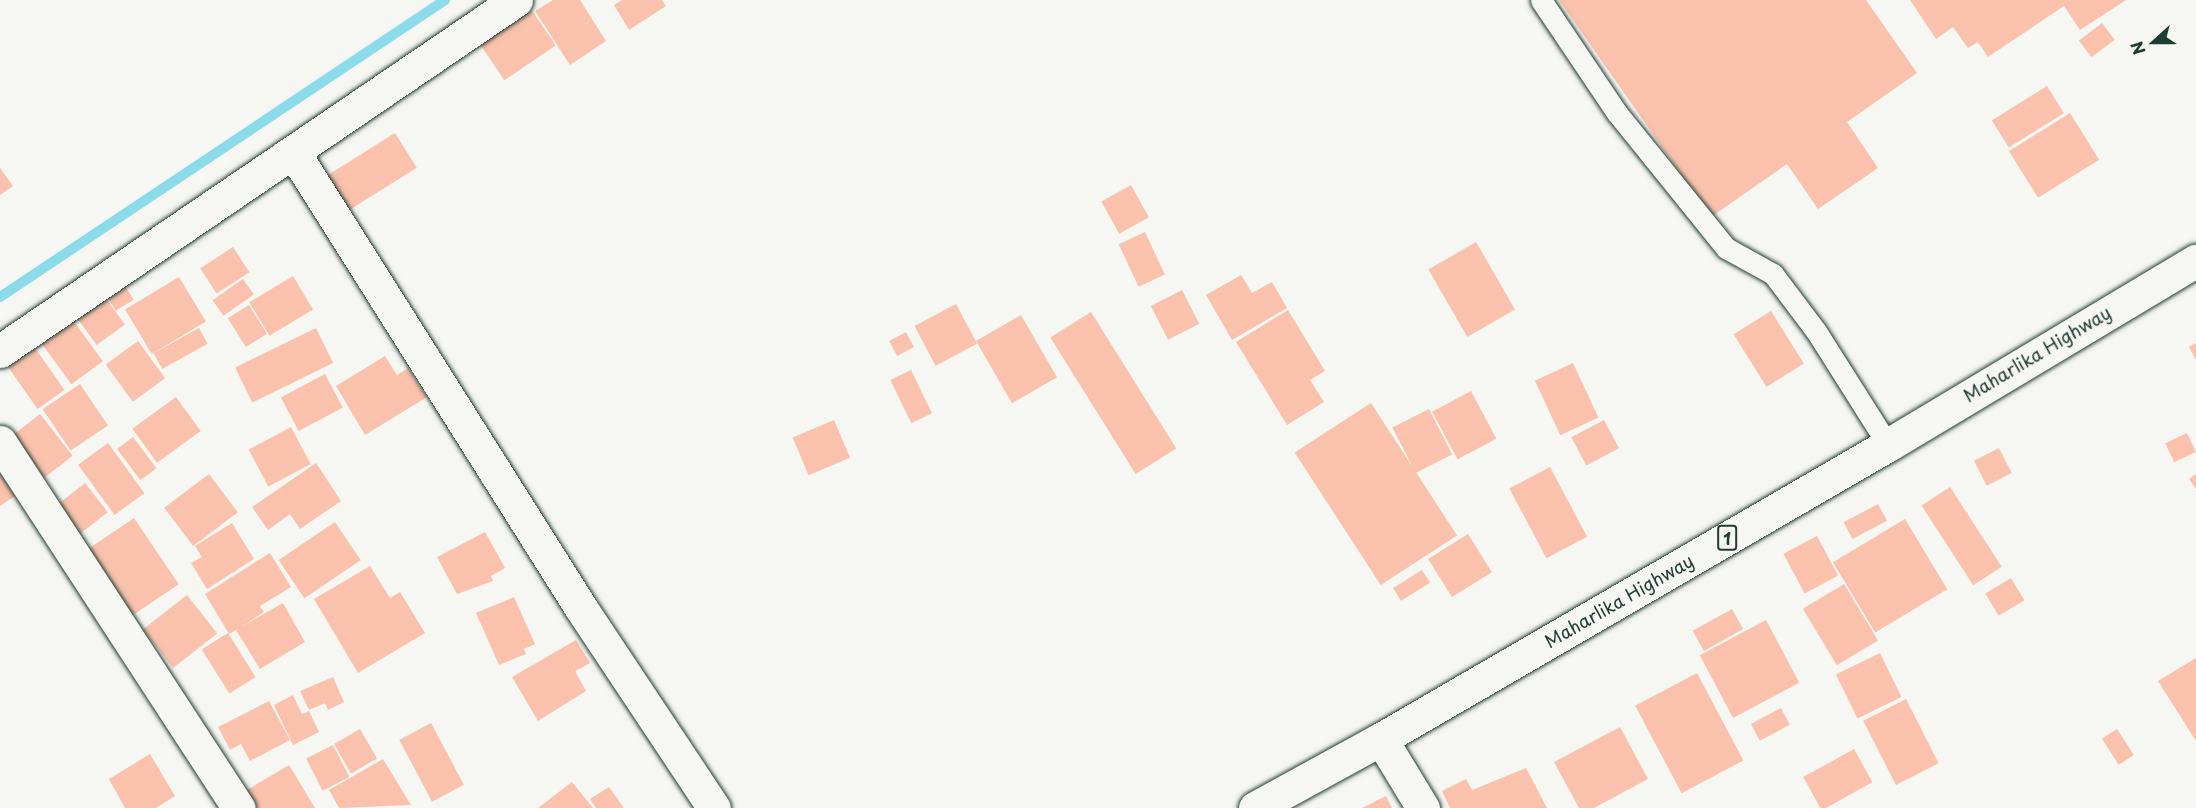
<!DOCTYPE html>
<html>
<head>
<meta charset="utf-8">
<style>
  body { margin:0 }
  #map { position:relative; width:2196px; height:808px; overflow:hidden; background:#f6f6f2; font-family:"Playpen Sans",sans-serif }
  div>[style] { position:absolute }
  [style*='--x'] { left:calc(var(--x)*1px); top:calc(var(--y)*1px); width:calc(var(--w)*1px); rotate:calc(var(--a)*1deg) }
  .stream>* { height:10px; margin:-5px; padding:0 5px; transform-origin:5px; border-radius:5px; background:#8bdbe9 }
  .building>* { inset:0; background:#fac2ad; transform-origin:0 0 }
  .roads { filter:drop-shadow(0 0 2px #1f3d34) drop-shadow(0 0 2px #1f3d34) }
  .lane>* { height:21px; margin:-10.5px; padding:0 10.5px; transform-origin:10.5px; border-radius:10.5px; background:#f6f6f2 }
  .street>* { height:33px; margin:-16.5px; padding:0 16.5px; transform-origin:16.5px; border-radius:16.5px; background:#f6f6f2 }
  .primary>* { height:33px; margin:-16.5px; padding:0 16.5px; transform-origin:16.5px; border-radius:16.5px; background:#f6f6f2 }
  span { translate:-50% -50%; white-space:nowrap; text-align:center; line-height:1.15; -webkit-text-stroke:4.5px #f6f6f2; paint-order:stroke }
  .shield-label span { padding:2px 4px; background:#f6f6f2; border:2px solid; border-radius:4px; -webkit-text-stroke-width:0 }
  .shield-label { font-size:16px; color:#1f3d34; font-weight:700 }
  .street-label { font-size:18px; color:#1f3d34 }
  .north { position:absolute; left:2124px; top:12px; width:60px; height:60px; -webkit-text-stroke:4px #f6f6f2; paint-order:stroke; rotate:249deg; font-size:16px; font-weight:700; line-height:24px; text-align:center; color:#1f3d34 }
  .north::after { content:''; display:block; margin:auto; width:21px; height:27px; background:#1f3d34; clip-path:polygon(50% 0,100% 100%,50% 72%,0 100%) }
</style>
</head>
<body>
<div id="map">
  <div class="stream">
    <div style="--x:0;--y:297;--w:535;--a:-33.72"></div>
  </div>
  <div class="building">
    <div style="left:525px;top:0;width:55px;height:62px;rotate:56deg"></div>
    <div style="clip-path:polygon(553px 0,580px 0,606px 41px,570px 65px,535px 11px)"></div>
    <div style="clip-path:polygon(622px 0,662px 0,666px 6px,629px 30px,614px 5px)"></div>
    <div style="clip-path:polygon(1559px 0,1866px 0,1917px 73px,1847px 122px,1878px 168px,1818px 209px,1787px 164px,1711px 217px)"></div>
    <div style="clip-path:polygon(1910px 0,2126px 0,2080px 30px,2064px 6px,1988px 57px,1978px 42px,1968px 48px,1953px 27px,1936px 39px)"></div>
    <div style="left:2102px;top:23px;width:21px;height:29px;rotate:53deg"></div>
    <div style="left:2047px;top:86px;width:32px;height:65px;rotate:58deg"></div>
    <div style="left:2070px;top:113px;width:55px;height:72px;rotate:58deg"></div>
    <div style="left:395px;top:133px;width:41px;height:80px;rotate:58deg"></div>
    <div style="clip-path:polygon(0 168px,13px 186px,0 195px)"></div>
    <div style="left:1131px;top:185px;width:37px;height:34px;rotate:61deg"></div>
    <div style="left:1145px;top:232px;width:47px;height:29px;rotate:65deg"></div>
    <div style="left:1476px;top:242px;width:78px;height:55px;rotate:60deg"></div>
    <div style="left:233px;top:247px;width:30px;height:39px;rotate:57deg"></div>
    <div style="clip-path:polygon(1241px 275px,1252px 293px,1272px 282px,1287px 308px,1232px 340px,1206px 295px)"></div>
    <div style="left:293px;top:276px;width:39px;height:51px;rotate:59deg"></div>
    <div style="left:179px;top:277px;width:52px;height:63px;rotate:59deg"></div>
    <div style="left:243px;top:279px;width:19px;height:37px;rotate:55deg"></div>
    <div style="left:122px;top:281px;width:22px;height:21px;rotate:58deg"></div>
    <div style="left:1182px;top:290px;width:38px;height:35px;rotate:63deg"></div>
    <div style="left:102px;top:293px;width:39px;height:35px;rotate:54deg"></div>
    <div style="left:956px;top:304px;width:45px;height:47px;rotate:62deg"></div>
    <div style="left:249px;top:305px;width:34px;height:25px;rotate:58deg"></div>
    <div style="clip-path:polygon(1288px 310px,1325px 371px,1310px 380px,1324px 402px,1287px 425px,1236px 342px)"></div>
    <div style="left:1771px;top:311px;width:62px;height:44px;rotate:58deg"></div>
    <div style="left:1091px;top:312px;width:161px;height:48px;rotate:58deg"></div>
    <div style="left:1021px;top:315px;width:72px;height:52px;rotate:60deg"></div>
    <div style="left:70px;top:316px;width:56px;height:39px;rotate:54deg"></div>
    <div style="left:199px;top:328px;width:18px;height:52px;rotate:61deg"></div>
    <div style="left:316px;top:328px;width:39px;height:90px;rotate:64deg"></div>
    <div style="left:906px;top:332px;width:17px;height:19px;rotate:62deg"></div>
    <div style="left:138px;top:341px;width:46px;height:40px;rotate:54deg"></div>
    <div style="clip-path:polygon(2196px 343px,2196px 360px,2189px 347px)"></div>
    <div style="left:33px;top:345px;width:55px;height:33px;rotate:55deg"></div>
    <div style="clip-path:polygon(385px 356px,397px 375px,408px 368px,427px 397px,365px 435px,336px 386px)"></div>
    <div style="left:1573px;top:363px;width:60px;height:42px;rotate:65deg"></div>
    <div style="left:911px;top:370px;width:48px;height:23px;rotate:64deg"></div>
    <div style="left:325px;top:374px;width:38px;height:50px;rotate:62deg"></div>
    <div style="left:80px;top:384px;width:50px;height:45px;rotate:56deg"></div>
    <div style="left:1471px;top:391px;width:54px;height:44px;rotate:62deg"></div>
    <div style="left:176px;top:397px;width:42px;height:54px;rotate:54deg"></div>
    <div style="left:1371px;top:403px;width:158px;height:91px;rotate:57deg"></div>
    <div style="left:1429px;top:409px;width:51px;height:41px;rotate:63deg"></div>
    <div style="left:40px;top:414px;width:53px;height:39px;rotate:52deg"></div>
    <div style="left:834px;top:420px;width:41px;height:45px;rotate:67deg"></div>
    <div style="left:1604px;top:420px;width:32px;height:37px;rotate:62deg"></div>
    <div style="left:291px;top:427px;width:42px;height:48px;rotate:62deg"></div>
    <div style="left:2187px;top:433px;width:21px;height:24px;rotate:65deg"></div>
    <div style="left:133px;top:437px;width:39px;height:20px;rotate:53deg"></div>
    <div style="left:108px;top:443px;width:62px;height:37px;rotate:54deg"></div>
    <div style="left:1999px;top:448px;width:28px;height:28px;rotate:63deg"></div>
    <div style="clip-path:polygon(316px 463px,341px 501px,300px 529px,290px 514px,268px 530px,252px 507px)"></div>
    <div style="left:1550px;top:467px;width:79px;height:46px;rotate:62deg"></div>
    <div style="clip-path:polygon(0 473px,15px 496px,0 506px)"></div>
    <div style="left:209px;top:474px;width:48px;height:56px;rotate:53deg"></div>
    <div style="clip-path:polygon(2196px 474px,2196px 489px,2189px 479px)"></div>
    <div style="left:85px;top:483px;width:37px;height:45px;rotate:52deg"></div>
    <div style="left:1950px;top:487px;width:95px;height:34px;rotate:57deg"></div>
    <div style="left:1878px;top:504px;width:19px;height:39px;rotate:62deg"></div>
    <div style="left:134px;top:518px;width:80px;height:55px;rotate:56deg"></div>
    <div style="left:1905px;top:519px;width:82px;height:84px;rotate:59deg"></div>
    <div style="left:335px;top:522px;width:46px;height:68px;rotate:56deg"></div>
    <div style="clip-path:polygon(232px 523px,254px 559px,207px 589px,191px 563px,202px 557px,195px 546px)"></div>
    <div style="clip-path:polygon(485px 532px,505px 568px,491px 576px,493px 581px,457px 594px,437px 557px)"></div>
    <div style="left:1468px;top:534px;width:45px;height:47px;rotate:58deg"></div>
    <div style="left:1817px;top:536px;width:45px;height:38px;rotate:62deg"></div>
    <div style="clip-path:polygon(270px 553px,291px 587px,260px 606px,264px 612px,241px 627px,283px 603px,305px 642px,260px 669px,236px 630px,229px 634px,205px 594px)"></div>
    <div style="clip-path:polygon(370px 566px,390px 598px,400px 592px,425px 633px,358px 673px,314px 599px)"></div>
    <div style="left:1422px;top:570px;width:15px;height:34px;rotate:58deg"></div>
    <div style="left:2011px;top:578px;width:26px;height:30px;rotate:59deg"></div>
    <div style="left:1844px;top:584px;width:66px;height:48px;rotate:59deg"></div>
    <div style="left:187px;top:595px;width:49px;height:56px;rotate:52deg"></div>
    <div style="clip-path:polygon(514px 597px,535px 644px,524px 649px,526px 654px,499px 665px,476px 613px)"></div>
    <div style="left:1732px;top:609px;width:23px;height:45px;rotate:61deg"></div>
    <div style="left:1766px;top:620px;width:71px;height:75px;rotate:62deg"></div>
    <div style="left:228px;top:633px;width:52px;height:31px;rotate:58deg"></div>
    <div style="clip-path:polygon(576px 640px,590px 663px,575px 671px,586px 691px,538px 721px,512px 677px)"></div>
    <div style="left:1880px;top:653px;width:49px;height:49px;rotate:64deg"></div>
    <div style="clip-path:polygon(2196px 658px,2196px 741px,2158px 681px)"></div>
    <div style="left:1697px;top:673px;width:99px;height:70px;rotate:62deg"></div>
    <div style="clip-path:polygon(333px 677px,344px 702px,328px 710px,325px 703px,309px 710px,300px 691px)"></div>
    <div style="clip-path:polygon(293px 695px,302px 714px,309px 711px,319px 732px,293px 745px,274px 705px)"></div>
    <div style="left:1906px;top:699px;width:72px;height:48px;rotate:63deg"></div>
    <div style="clip-path:polygon(269px 701px,290px 740px,250px 761px,241px 744px,230px 750px,218px 727px)"></div>
    <div style="left:1781px;top:708px;width:19px;height:34px;rotate:62deg"></div>
    <div style="left:431px;top:723px;width:70px;height:36px;rotate:62deg"></div>
    <div style="clip-path:polygon(1620px 727px,1648px 779px,1594px 808px,1579px 808px,1554px 762px)"></div>
    <div style="left:360px;top:729px;width:34px;height:30px;rotate:60deg"></div>
    <div style="left:2117px;top:729px;width:31px;height:18px;rotate:57deg"></div>
    <div style="left:333px;top:745px;width:36px;height:30px;rotate:63deg"></div>
    <div style="left:1854px;top:749px;width:38px;height:58px;rotate:61deg"></div>
    <div style="clip-path:polygon(150px 754px,175px 796px,156px 808px,125px 808px,109px 779px)"></div>
    <div style="clip-path:polygon(383px 759px,411px 805px,339px 808px,329px 790px)"></div>
    <div style="clip-path:polygon(289px 765px,315px 808px,251px 808px,242px 793px)"></div>
    <div style="clip-path:polygon(1526px 768px,1547px 808px,1450px 808px,1442px 791px,1466px 779px,1472px 790px)"></div>
    <div style="clip-path:polygon(572px 782px,593px 808px,538px 808px)"></div>
    <div style="clip-path:polygon(609px 787px,624px 808px,596px 808px,590px 799px)"></div>
    <div style="clip-path:polygon(1386px 796px,1392px 808px,1362px 808px)"></div>
  </div>
  <div class="roads">
    <div class="lane">
      <div style="--x:1541;--y:0;--w:136;--a:56.1"></div>
      <div style="--x:1617;--y:113;--w:174;--a:51.1"></div>
      <div style="--x:1726;--y:248;--w:54;--a:29"></div>
      <div style="--x:1773;--y:274;--w:71;--a:53"></div>
      <div style="--x:1816;--y:331;--w:135;--a:57.7"></div>
    </div>
    <div class="street">
      <div style="--x:294;--y:153;--w:538;--a:57.76"></div>
      <div style="--x:581;--y:608;--w:240;--a:56.4"></div>
      <div style="--x:0;--y:351;--w:624;--a:-34.22"></div>
      <div style="--x:0;--y:442;--w:437;--a:56.9"></div>
      <div style="--x:1381;--y:739;--w:81;--a:58.7"></div>
    </div>
    <div class="primary">
      <div style="--x:1255;--y:808;--w:144;--a:-28.7"></div>
      <div style="--x:1381;--y:739;--w:586;--a:-30.11"></div>
      <div style="--x:1888;--y:445;--w:359;--a:-30.9"></div>
    </div>
  </div>
  <div class="shield-label">
    <span style="left:1727px;top:538px">1</span>
  </div>
  <div class="street-label">
    <span style="left:2037px;top:354px;rotate:-31deg">Maharlika Highway</span>
    <span style="left:1619px;top:601px;rotate:-30deg">Maharlika Highway</span>
  </div>
  <div class="north">N</div>
</div>
</body>
</html>
